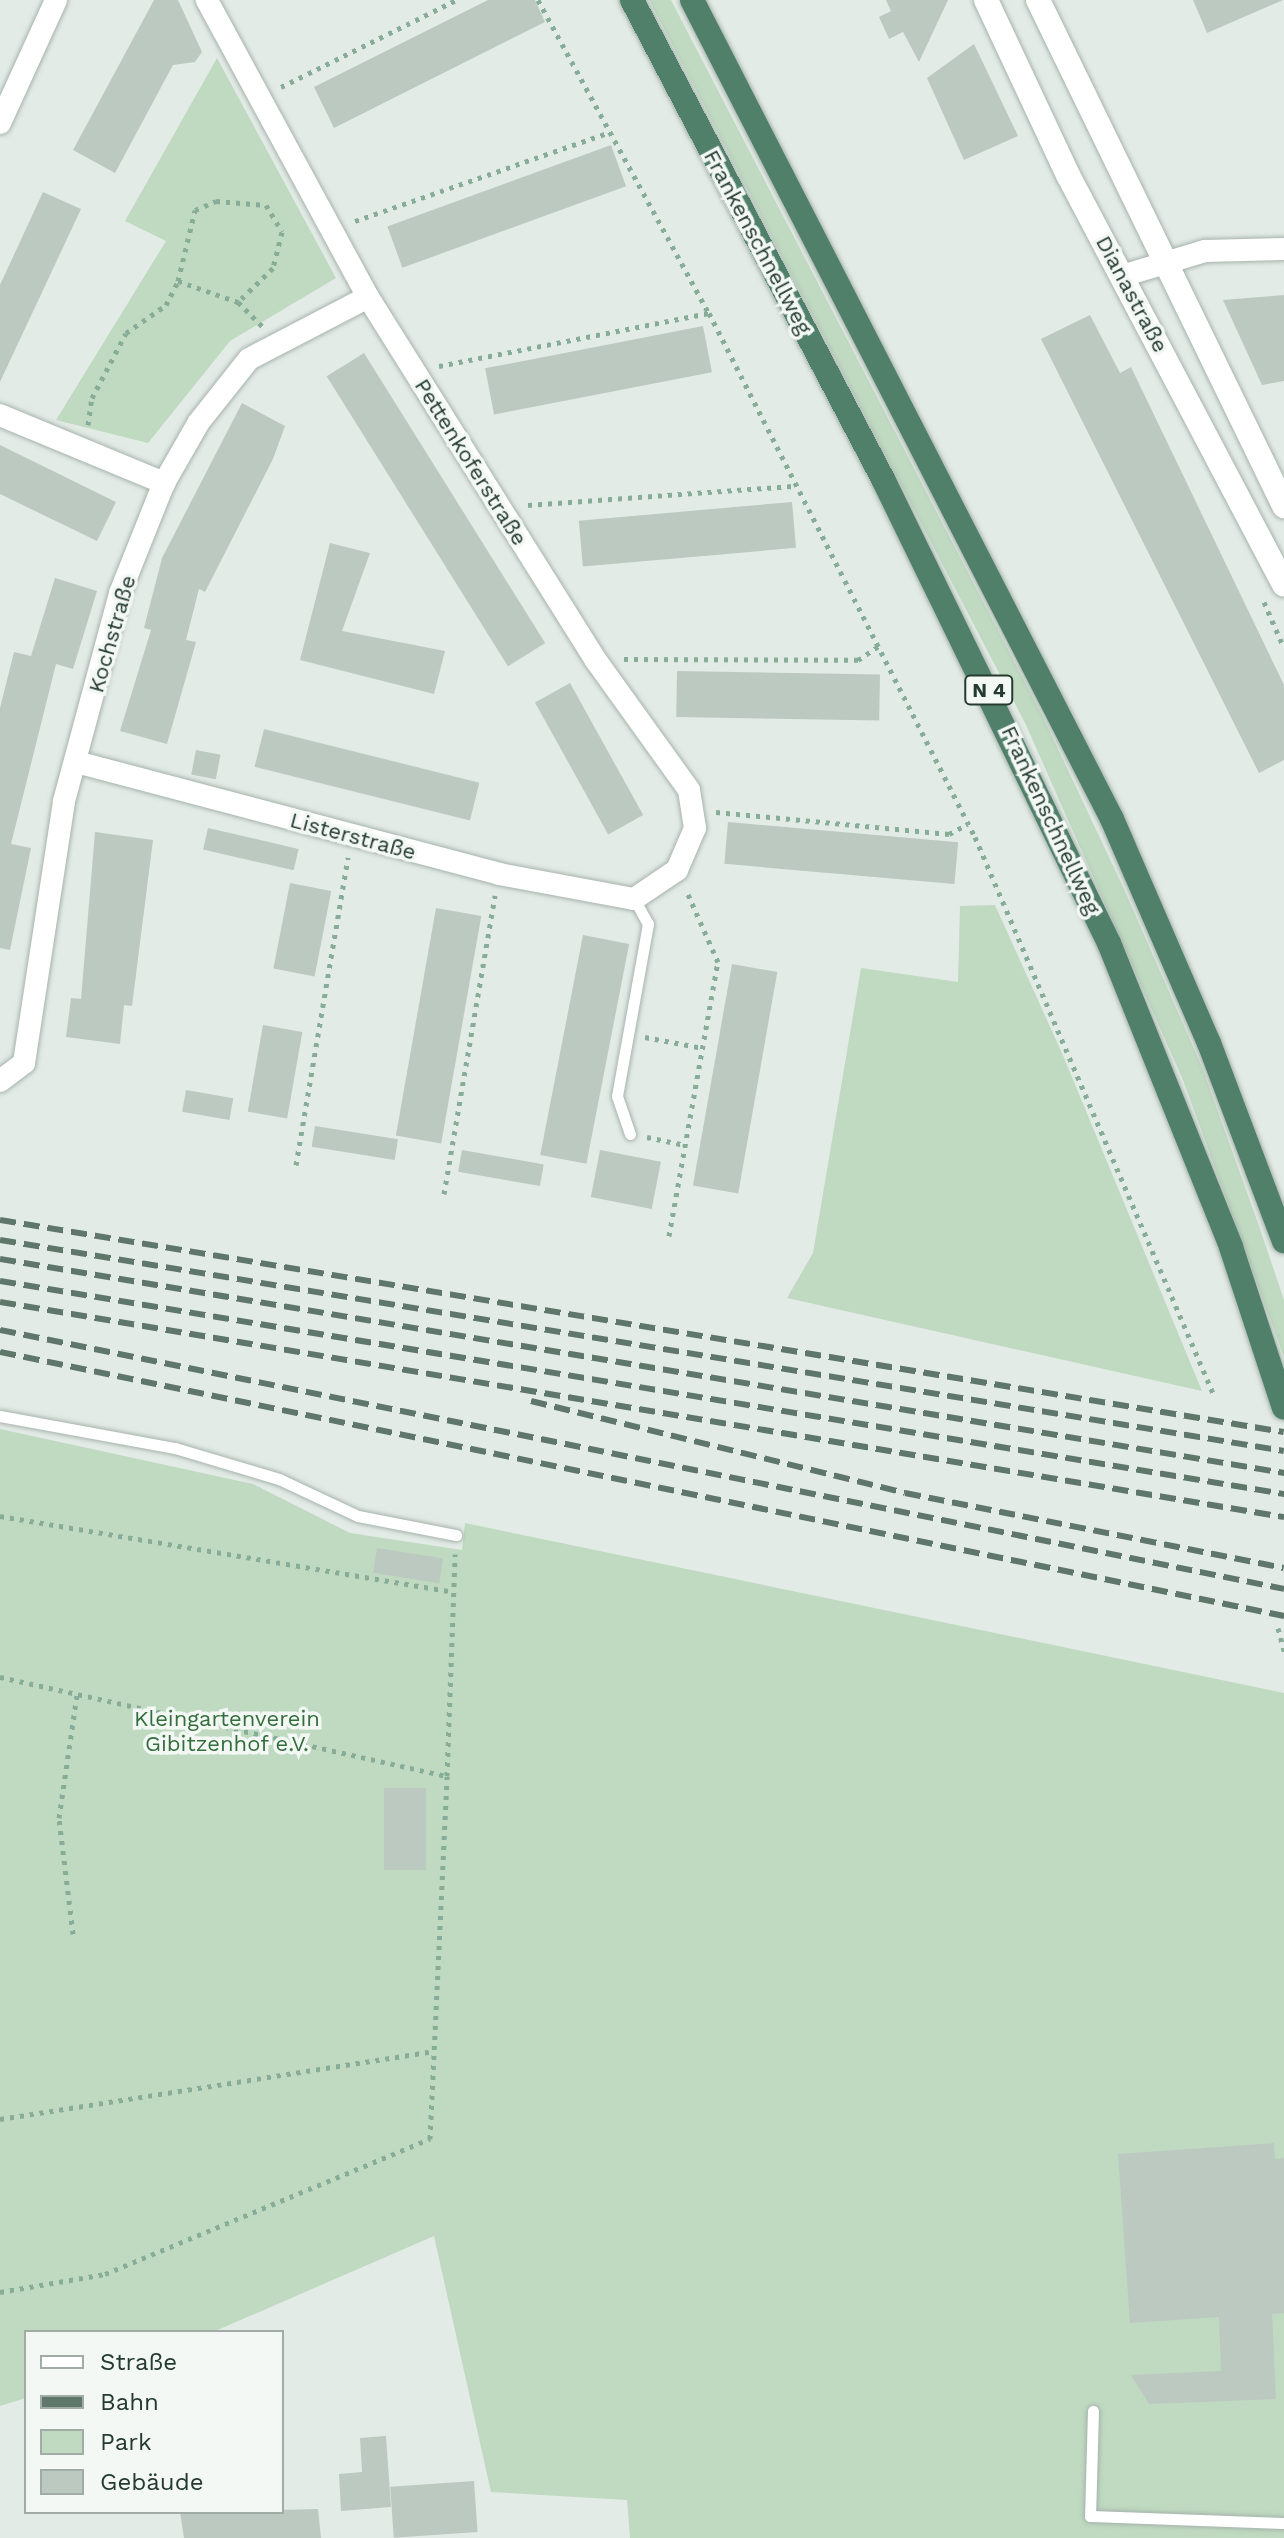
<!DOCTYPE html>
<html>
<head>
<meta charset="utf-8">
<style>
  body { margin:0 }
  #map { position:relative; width:1284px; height:2538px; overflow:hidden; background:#e3ebe6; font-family:"Work Sans",sans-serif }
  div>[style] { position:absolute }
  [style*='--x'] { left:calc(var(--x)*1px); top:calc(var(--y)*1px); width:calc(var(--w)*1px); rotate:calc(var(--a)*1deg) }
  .green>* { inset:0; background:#bfdac0 }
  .building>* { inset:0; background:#bcc9c1; transform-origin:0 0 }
  .path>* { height:5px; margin-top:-2.5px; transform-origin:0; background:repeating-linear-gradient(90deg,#87ac98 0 4px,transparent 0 10px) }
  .roads { filter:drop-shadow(0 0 2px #a6b3ac) drop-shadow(0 0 2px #a6b3ac) }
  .service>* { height:11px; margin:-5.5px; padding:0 5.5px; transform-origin:5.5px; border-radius:5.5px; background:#fff }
  .minor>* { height:22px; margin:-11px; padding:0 11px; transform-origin:11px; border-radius:11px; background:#fff }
  .secondary>* { height:24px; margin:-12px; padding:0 12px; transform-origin:12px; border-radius:12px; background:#fff }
  .trunk>* { height:24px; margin:-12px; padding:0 12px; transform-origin:12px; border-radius:12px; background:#50806a }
  .rail>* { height:6px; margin-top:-3px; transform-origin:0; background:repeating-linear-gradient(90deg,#5f766b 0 16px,transparent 0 24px) }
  span { translate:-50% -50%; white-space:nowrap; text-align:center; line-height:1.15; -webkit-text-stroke:7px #f3f8f5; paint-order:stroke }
  .shield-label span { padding:2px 6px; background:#f3f8f5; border:2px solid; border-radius:6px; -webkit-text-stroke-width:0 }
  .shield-label { font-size:20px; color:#253b30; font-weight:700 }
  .street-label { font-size:22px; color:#253b30 }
  .park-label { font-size:22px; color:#336e3c }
  .legend { position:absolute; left:24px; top:2330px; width:260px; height:184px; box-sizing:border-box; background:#f3f8f5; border:2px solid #a1aca6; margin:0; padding:10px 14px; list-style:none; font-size:24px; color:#253b30 }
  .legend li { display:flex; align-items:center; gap:16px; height:40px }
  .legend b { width:40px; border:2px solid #a1aca6 }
</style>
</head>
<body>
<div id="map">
  <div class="green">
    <div style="clip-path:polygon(649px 0,671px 0,1042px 715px,1124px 889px,1202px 1067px,1259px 1226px,1284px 1300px,1284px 1357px,1183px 1080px,1026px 725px)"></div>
    <div style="clip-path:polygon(217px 58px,336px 278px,230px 341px,148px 443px,56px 420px,166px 241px,125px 221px)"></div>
    <div style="clip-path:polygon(995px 905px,1062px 1053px,1202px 1391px,787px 1298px,813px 1253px,861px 968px,958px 982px,960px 906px)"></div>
    <div style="clip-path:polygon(0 1429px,253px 1484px,350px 1533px,462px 1550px,465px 1523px,1284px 1693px,1284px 2538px,630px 2538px,627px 2500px,491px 2492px,434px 2236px,213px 2332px,26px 2332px,26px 2398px,0 2406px)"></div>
  </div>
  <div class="building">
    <div style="clip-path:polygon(154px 0,178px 0,202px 52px,195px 62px,173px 65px,115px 173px,73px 150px)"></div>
    <div style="clip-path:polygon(488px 0,535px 0,545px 22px,334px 128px,314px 87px)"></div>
    <div style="clip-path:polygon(886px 0,948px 0,919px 62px,903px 32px,889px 39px,879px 17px,891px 11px)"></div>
    <div style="clip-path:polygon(1193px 0,1283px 0,1207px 33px)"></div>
    <div style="clip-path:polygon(974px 44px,1018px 136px,964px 160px,927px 78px)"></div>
    <div style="left:611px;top:145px;width:44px;height:238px;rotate:70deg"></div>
    <div style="clip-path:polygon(43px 192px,81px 209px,0 382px,0 285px)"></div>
    <div style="clip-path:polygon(1284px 295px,1284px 381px,1262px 385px,1223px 300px)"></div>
    <div style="clip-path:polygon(1090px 315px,1120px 373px,1131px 367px,1284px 685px,1284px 760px,1259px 773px,1041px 339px)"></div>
    <div style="left:703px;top:326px;width:47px;height:222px;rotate:79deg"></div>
    <div style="left:364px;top:353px;width:342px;height:44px;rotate:58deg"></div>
    <div style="clip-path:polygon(242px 403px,285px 426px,273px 459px,205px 592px,199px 589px,186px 640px,196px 642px,167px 744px,120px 731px,151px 630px,144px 628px,162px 558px)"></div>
    <div style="clip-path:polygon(0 445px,116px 502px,97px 541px,0 494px)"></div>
    <div style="left:792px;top:502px;width:46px;height:214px;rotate:85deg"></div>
    <div style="clip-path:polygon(330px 543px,370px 553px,342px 631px,445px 651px,434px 694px,300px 660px)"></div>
    <div style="clip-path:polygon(55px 578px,97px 591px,73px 669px,56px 664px,11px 844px,31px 848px,10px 950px,0 948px,0 708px,14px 652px,31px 656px)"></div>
    <div style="left:677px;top:671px;width:203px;height:46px;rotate:1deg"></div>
    <div style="left:570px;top:683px;width:151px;height:40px;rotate:61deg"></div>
    <div style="left:264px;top:729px;width:222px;height:39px;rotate:14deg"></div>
    <div style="left:196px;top:750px;width:25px;height:25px;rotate:11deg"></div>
    <div style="left:728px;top:822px;width:231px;height:42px;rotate:5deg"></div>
    <div style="left:208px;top:828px;width:93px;height:22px;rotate:13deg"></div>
    <div style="clip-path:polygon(95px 832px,153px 840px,132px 1006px,124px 1005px,120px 1044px,66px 1037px,71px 998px,81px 999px)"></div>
    <div style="left:290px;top:883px;width:42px;height:87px;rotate:11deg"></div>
    <div style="left:436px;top:908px;width:46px;height:231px;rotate:10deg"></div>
    <div style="left:583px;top:935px;width:47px;height:224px;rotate:11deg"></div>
    <div style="left:732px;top:964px;width:46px;height:225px;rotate:10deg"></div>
    <div style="left:263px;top:1025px;width:40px;height:88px;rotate:10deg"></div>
    <div style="left:186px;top:1090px;width:48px;height:22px;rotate:10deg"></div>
    <div style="left:315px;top:1126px;width:84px;height:21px;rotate:9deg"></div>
    <div style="left:462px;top:1150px;width:83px;height:22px;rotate:10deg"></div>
    <div style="left:600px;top:1150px;width:62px;height:48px;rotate:11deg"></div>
    <div style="left:377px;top:1548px;width:67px;height:25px;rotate:9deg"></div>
    <div style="left:384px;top:1788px;width:42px;height:82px"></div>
    <div style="clip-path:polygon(1274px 2143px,1275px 2159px,1284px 2158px,1284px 2313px,1272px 2314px,1276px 2399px,1149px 2404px,1131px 2375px,1221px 2371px,1219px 2317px,1130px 2323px,1118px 2154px)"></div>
    <div style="clip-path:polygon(386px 2436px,391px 2507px,341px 2511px,339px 2474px,362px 2472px,360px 2438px)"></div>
    <div style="left:474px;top:2481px;width:51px;height:84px;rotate:86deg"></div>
    <div style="clip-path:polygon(318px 2509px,321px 2538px,184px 2538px,180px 2512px)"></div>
  </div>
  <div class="path">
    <div style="--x:538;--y:0;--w:357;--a:61.4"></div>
    <div style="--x:709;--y:313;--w:588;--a:63.09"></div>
    <div style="--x:975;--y:837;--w:605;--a:66.83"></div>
    <div style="--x:281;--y:87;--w:195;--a:-26.4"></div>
    <div style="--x:355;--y:221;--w:270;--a:-19.2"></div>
    <div style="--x:178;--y:281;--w:64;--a:19.3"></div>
    <div style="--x:238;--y:302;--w:35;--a:45"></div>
    <div style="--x:439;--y:366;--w:275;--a:-11.1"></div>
    <div style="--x:88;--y:425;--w:27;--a:-82"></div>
    <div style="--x:92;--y:398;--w:73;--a:-62.4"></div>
    <div style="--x:126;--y:333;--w:49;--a:-35"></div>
    <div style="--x:166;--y:305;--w:27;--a:-63"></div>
    <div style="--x:178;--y:281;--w:73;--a:-76.5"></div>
    <div style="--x:195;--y:210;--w:23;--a:-23"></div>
    <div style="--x:216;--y:201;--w:50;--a:4.6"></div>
    <div style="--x:266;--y:205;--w:31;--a:59"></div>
    <div style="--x:282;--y:232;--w:37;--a:104"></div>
    <div style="--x:273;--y:268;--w:49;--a:135.8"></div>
    <div style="--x:528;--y:505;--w:269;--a:-4.1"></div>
    <div style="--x:1264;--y:602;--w:50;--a:66.5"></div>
    <div style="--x:624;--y:659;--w:234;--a:0.2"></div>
    <div style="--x:858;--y:660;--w:25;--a:-34"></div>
    <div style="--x:716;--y:812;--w:234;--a:5.4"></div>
    <div style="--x:949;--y:834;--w:21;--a:-28"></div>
    <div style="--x:645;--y:1037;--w:59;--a:10.7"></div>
    <div style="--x:647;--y:1137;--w:40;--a:12"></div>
    <div style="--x:296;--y:1165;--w:312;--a:-80.4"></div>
    <div style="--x:444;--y:1194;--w:303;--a:-80.3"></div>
    <div style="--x:669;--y:1236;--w:278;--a:-79.9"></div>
    <div style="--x:718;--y:962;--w:77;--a:-113.9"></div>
    <div style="--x:0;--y:1516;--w:459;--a:9.5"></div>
    <div style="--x:1278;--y:1628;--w:24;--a:75"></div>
    <div style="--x:0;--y:1677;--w:458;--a:12.5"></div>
    <div style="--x:447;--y:1776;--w:222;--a:-87.9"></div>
    <div style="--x:73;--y:1934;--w:117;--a:-96.9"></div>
    <div style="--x:59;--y:1818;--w:124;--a:-81.7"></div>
    <div style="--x:0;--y:2119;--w:440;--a:-8.9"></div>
    <div style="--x:0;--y:2292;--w:107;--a:-9.7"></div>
    <div style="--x:105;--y:2274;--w:352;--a:-22.6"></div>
    <div style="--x:430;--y:2139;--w:363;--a:-87.3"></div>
  </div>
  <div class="roads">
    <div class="service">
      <div style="--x:630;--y:1134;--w:40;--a:-108.9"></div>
      <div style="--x:617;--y:1096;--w:175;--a:-79.8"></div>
      <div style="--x:648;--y:924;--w:29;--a:-119"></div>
      <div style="--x:0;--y:1416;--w:178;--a:10.4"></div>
      <div style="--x:175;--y:1448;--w:109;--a:16.6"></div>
      <div style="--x:279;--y:1479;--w:87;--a:25.1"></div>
      <div style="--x:358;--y:1516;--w:100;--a:11"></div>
      <div style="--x:1093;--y:2411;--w:105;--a:91.6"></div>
      <div style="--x:1090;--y:2516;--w:194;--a:2.1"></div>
    </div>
    <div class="minor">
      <div style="--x:0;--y:123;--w:135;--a:-65.5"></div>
      <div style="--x:1122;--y:276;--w:87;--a:-16.8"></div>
      <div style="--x:1205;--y:251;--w:79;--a:-1.5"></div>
      <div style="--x:0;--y:415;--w:178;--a:22.5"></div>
      <div style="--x:76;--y:762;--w:438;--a:14.8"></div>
      <div style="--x:499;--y:874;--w:137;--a:10.5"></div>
      <div style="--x:634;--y:899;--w:52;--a:-34"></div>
      <div style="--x:677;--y:870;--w:46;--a:-66.8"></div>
      <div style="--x:695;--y:828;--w:38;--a:-99"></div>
      <div style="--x:689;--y:790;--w:161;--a:-125.7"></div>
      <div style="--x:595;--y:659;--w:427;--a:-122.1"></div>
      <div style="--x:368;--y:297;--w:338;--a:-118.5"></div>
      <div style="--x:0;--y:1081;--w:30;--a:-37"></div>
      <div style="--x:24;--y:1063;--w:265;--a:-81.3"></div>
      <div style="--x:64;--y:801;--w:215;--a:-74.9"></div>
      <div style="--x:120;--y:593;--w:118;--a:-68.2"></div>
      <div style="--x:164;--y:483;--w:70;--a:-60.2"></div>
      <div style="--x:199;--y:422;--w:80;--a:-51.6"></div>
      <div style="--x:249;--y:359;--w:134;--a:-27.5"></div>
    </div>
    <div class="secondary">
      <div style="--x:986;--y:0;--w:193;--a:64.9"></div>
      <div style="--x:1068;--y:175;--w:463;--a:62.2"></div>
      <div style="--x:1038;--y:0;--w:563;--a:64.07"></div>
    </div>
    <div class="trunk">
      <div style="--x:632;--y:0;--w:541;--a:62.35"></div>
      <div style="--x:883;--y:479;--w:516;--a:64.03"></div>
      <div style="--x:1109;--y:943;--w:328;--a:68.1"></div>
      <div style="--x:1231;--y:1247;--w:169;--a:71.8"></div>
      <div style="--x:692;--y:0;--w:920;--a:62.85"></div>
      <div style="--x:1112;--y:819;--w:244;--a:66.6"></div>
      <div style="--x:1209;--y:1043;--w:212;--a:69.3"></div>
    </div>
  </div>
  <div class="rail">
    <div style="--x:0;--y:1220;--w:1301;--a:9.38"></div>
    <div style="--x:0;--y:1240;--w:1301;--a:9.33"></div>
    <div style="--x:0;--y:1259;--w:1302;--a:9.46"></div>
    <div style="--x:0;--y:1281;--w:1302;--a:9.42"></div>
    <div style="--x:0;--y:1302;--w:1302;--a:9.51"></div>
    <div style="--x:0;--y:1330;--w:1310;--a:11.4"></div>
    <div style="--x:0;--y:1352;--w:1311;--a:11.62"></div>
    <div style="--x:531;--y:1401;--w:385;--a:13.8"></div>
    <div style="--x:905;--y:1493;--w:386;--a:11.2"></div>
  </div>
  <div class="shield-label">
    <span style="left:989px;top:690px">N 4</span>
  </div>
  <div class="street-label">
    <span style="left:758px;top:242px;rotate:62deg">Frankenschnellweg</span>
    <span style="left:1132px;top:294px;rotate:62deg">Dianastraße</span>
    <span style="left:471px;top:462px;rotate:58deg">Pettenkoferstraße</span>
    <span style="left:112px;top:634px;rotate:-74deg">Kochstraße</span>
    <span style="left:1051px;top:820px;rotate:65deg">Frankenschnellweg</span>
    <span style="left:353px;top:836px;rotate:15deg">Listerstraße</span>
  </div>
  <div class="park-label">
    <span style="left:227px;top:1731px">Kleingartenverein<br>Gibitzenhof e.V.</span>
  </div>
  <ul class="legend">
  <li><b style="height:10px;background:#fff"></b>Straße</li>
  <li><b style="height:10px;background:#5f766b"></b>Bahn</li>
  <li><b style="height:22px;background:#bfdac0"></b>Park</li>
  <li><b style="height:22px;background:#bcc9c1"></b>Gebäude</li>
  </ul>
</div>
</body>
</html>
